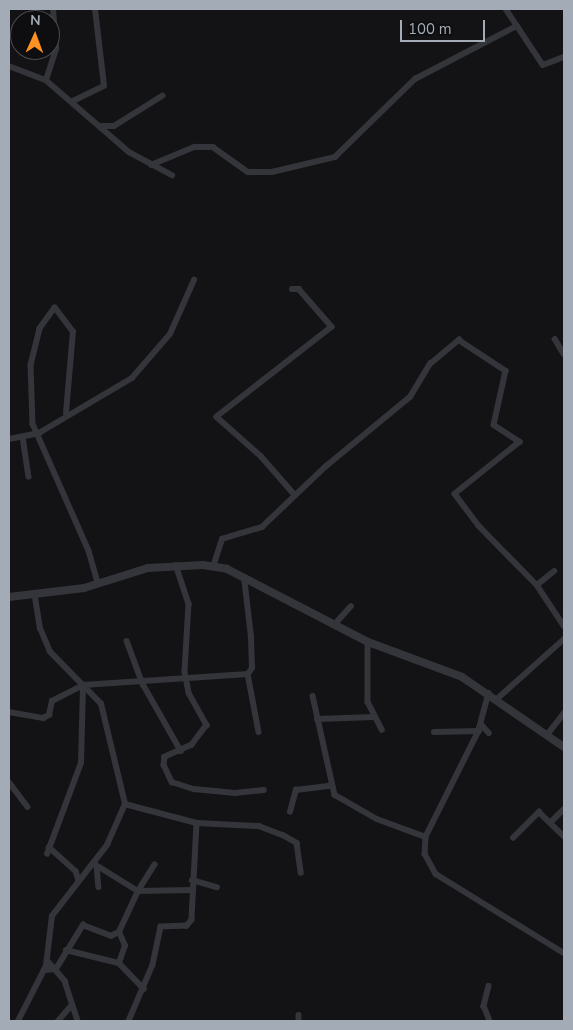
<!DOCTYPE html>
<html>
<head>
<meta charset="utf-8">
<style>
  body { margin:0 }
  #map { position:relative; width:573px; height:1030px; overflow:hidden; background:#131315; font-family:"Nunito Sans",sans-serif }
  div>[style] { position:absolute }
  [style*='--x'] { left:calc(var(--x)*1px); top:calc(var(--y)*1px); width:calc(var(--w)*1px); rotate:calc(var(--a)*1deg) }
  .minor>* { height:5.5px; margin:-2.75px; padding:0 2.75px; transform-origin:2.75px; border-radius:2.75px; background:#33353a }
  .tertiary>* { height:8px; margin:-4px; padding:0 4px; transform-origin:4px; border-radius:4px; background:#33353a }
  span { translate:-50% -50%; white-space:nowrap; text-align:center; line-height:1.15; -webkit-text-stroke:5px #0e0e10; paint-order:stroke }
  .frame { position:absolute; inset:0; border:10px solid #a3acb6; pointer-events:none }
  .north { position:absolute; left:10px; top:10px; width:50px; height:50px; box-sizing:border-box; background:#0e0e10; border:1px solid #4a4d52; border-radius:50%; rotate:2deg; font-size:14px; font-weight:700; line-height:20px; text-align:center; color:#a3acb6 }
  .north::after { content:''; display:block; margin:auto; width:18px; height:22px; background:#ff9220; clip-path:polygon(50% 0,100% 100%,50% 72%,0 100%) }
  .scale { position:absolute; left:400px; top:20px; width:85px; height:22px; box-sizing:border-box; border:2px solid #a3acb6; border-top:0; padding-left:6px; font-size:15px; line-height:18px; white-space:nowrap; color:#a3acb6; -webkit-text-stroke:4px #0e0e10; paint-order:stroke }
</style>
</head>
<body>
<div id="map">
  <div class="minor">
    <div style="--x:506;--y:9;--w:67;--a:56.5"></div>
    <div style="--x:543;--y:65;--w:22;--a:-21"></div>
    <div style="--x:9;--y:66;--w:40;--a:21"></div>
    <div style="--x:46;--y:80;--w:110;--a:40.9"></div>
    <div style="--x:129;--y:152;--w:49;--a:28.1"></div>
    <div style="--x:46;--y:80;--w:33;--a:-72"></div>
    <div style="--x:56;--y:49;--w:40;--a:-94.3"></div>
    <div style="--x:73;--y:101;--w:34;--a:-26"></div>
    <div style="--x:104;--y:86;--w:78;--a:-96.7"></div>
    <div style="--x:102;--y:126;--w:12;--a:0"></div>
    <div style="--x:114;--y:126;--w:57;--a:-32"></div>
    <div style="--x:151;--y:165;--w:47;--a:-22.7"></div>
    <div style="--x:194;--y:147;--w:19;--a:0"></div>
    <div style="--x:213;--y:147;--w:43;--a:35.5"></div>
    <div style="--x:248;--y:172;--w:24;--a:0"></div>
    <div style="--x:272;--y:172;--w:65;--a:-13.4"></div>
    <div style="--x:335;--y:157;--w:112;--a:-44.3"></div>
    <div style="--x:415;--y:79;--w:115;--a:-27.5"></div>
    <div style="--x:292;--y:289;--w:7;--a:0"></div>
    <div style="--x:299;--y:289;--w:50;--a:49"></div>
    <div style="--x:332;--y:327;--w:146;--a:142"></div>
    <div style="--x:217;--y:417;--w:59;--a:41.6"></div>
    <div style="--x:261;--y:456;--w:52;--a:48.9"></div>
    <div style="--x:555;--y:339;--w:17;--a:59"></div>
    <div style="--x:66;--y:413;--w:81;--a:-85.1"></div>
    <div style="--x:73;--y:332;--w:30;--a:-127"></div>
    <div style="--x:55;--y:308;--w:26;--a:126"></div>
    <div style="--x:40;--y:329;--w:36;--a:104"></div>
    <div style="--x:31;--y:364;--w:60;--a:88.1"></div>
    <div style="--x:33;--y:424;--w:139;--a:66.2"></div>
    <div style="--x:89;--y:551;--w:32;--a:74"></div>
    <div style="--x:23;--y:437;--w:40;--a:81.5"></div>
    <div style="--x:9;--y:439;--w:31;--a:-11"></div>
    <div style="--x:39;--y:433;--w:108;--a:-30.6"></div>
    <div style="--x:132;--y:378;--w:58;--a:-49.2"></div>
    <div style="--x:170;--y:334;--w:59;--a:-66"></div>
    <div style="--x:176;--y:565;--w:41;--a:71.6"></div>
    <div style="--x:189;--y:604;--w:68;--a:93.4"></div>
    <div style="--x:185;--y:672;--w:21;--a:79"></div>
    <div style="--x:189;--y:693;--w:37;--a:61"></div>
    <div style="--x:207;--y:725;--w:25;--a:127"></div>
    <div style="--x:192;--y:745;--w:30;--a:156"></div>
    <div style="--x:165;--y:757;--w:8;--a:97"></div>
    <div style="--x:164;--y:765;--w:19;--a:65"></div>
    <div style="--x:172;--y:782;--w:23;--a:18"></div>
    <div style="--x:194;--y:789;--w:41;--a:5.6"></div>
    <div style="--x:235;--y:793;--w:29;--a:-6"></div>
    <div style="--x:213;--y:567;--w:29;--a:-72"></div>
    <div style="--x:222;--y:539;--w:42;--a:-16.7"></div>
    <div style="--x:262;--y:527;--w:87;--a:-43.6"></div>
    <div style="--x:325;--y:467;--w:110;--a:-39.5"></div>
    <div style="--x:410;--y:397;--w:39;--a:-59"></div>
    <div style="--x:430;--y:364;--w:38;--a:-40"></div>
    <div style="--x:459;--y:340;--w:56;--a:33.4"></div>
    <div style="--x:506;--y:371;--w:55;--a:102.5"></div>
    <div style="--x:494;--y:425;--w:31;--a:33"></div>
    <div style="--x:520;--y:442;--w:83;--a:141.3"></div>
    <div style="--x:455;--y:494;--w:40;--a:53"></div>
    <div style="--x:479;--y:526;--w:83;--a:45.5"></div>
    <div style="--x:537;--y:585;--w:49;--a:56.6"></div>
    <div style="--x:537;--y:585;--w:22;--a:-39"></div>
    <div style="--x:334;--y:625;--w:25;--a:-48"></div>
    <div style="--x:127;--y:641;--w:46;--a:69.6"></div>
    <div style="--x:143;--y:684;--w:77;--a:60.4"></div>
    <div style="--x:368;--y:642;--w:60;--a:90"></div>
    <div style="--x:368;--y:702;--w:31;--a:63"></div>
    <div style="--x:248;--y:674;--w:59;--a:79.3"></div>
    <div style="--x:489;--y:693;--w:39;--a:105"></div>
    <div style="--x:479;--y:731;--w:119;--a:116.6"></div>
    <div style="--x:426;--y:837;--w:17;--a:93"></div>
    <div style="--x:425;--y:854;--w:23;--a:61"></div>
    <div style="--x:436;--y:874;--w:150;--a:31.7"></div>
    <div style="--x:313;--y:696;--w:101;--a:77.5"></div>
    <div style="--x:335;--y:795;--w:48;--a:29.7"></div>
    <div style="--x:377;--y:819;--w:52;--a:20.2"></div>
    <div style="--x:497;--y:699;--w:90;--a:-41.8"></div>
    <div style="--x:9;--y:712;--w:35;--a:10"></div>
    <div style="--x:43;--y:718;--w:7;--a:-27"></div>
    <div style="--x:49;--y:715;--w:14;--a:-78"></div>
    <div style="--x:52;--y:701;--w:35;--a:-27"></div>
    <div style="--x:83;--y:685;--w:165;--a:-3.8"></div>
    <div style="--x:248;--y:674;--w:7;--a:-56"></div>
    <div style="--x:252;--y:668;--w:31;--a:-92"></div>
    <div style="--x:251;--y:637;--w:60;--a:-96.7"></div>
    <div style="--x:317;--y:719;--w:57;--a:-2"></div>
    <div style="--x:481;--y:724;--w:12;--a:48"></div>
    <div style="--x:434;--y:732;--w:45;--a:-1.3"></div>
    <div style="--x:547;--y:735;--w:28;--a:-52"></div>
    <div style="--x:9;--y:782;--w:31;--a:53"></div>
    <div style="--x:125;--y:804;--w:74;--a:14.8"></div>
    <div style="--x:197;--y:823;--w:97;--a:93"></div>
    <div style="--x:192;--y:920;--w:8;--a:130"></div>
    <div style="--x:187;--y:926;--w:26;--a:178"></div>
    <div style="--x:161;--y:927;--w:39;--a:102"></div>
    <div style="--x:153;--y:965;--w:61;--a:113.2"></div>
    <div style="--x:290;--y:812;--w:23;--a:-75"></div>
    <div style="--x:296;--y:790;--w:34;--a:-7"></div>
    <div style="--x:551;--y:822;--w:18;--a:-45"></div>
    <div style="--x:197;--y:823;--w:62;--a:2.8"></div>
    <div style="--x:259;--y:826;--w:26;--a:21"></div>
    <div style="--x:283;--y:835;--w:16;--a:30"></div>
    <div style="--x:297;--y:843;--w:30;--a:82"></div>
    <div style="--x:513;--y:838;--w:37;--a:-45"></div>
    <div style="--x:539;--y:812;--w:35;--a:44"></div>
    <div style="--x:49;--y:847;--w:36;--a:42"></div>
    <div style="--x:76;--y:871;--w:10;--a:73"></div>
    <div style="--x:47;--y:854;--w:97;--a:-69.5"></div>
    <div style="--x:81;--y:763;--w:78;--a:-88.5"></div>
    <div style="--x:93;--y:863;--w:53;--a:31.9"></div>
    <div style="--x:138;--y:891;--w:31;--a:-58"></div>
    <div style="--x:97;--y:866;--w:21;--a:85"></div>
    <div style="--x:192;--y:880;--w:26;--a:16"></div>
    <div style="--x:66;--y:950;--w:55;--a:13.8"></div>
    <div style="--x:119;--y:963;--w:18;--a:-71"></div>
    <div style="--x:125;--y:946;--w:15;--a:-113"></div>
    <div style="--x:47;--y:960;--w:28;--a:49"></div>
    <div style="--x:65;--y:981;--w:42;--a:72"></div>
    <div style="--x:119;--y:963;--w:36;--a:46"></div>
    <div style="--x:44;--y:970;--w:12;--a:-5"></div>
    <div style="--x:56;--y:969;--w:52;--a:-58.5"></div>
    <div style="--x:83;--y:925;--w:30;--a:21"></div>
    <div style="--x:111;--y:936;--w:9;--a:-27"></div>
    <div style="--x:119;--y:932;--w:45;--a:-65.1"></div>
    <div style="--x:138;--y:891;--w:54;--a:-1.1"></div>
    <div style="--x:489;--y:986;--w:21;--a:104"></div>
    <div style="--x:484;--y:1006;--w:16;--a:68"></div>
    <div style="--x:299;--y:1015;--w:6;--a:90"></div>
    <div style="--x:18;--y:1021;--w:62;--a:-63"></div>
    <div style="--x:46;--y:966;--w:50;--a:-83.2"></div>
    <div style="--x:52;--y:916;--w:90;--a:-52.2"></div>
    <div style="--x:107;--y:845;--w:45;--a:-66.3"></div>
    <div style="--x:125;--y:804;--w:103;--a:-103.5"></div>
    <div style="--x:101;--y:704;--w:73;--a:-134.4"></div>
    <div style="--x:50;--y:652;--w:25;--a:-113"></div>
    <div style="--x:40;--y:629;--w:36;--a:-99"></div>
    <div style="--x:58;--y:1021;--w:20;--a:-49"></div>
  </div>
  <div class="tertiary">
    <div style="--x:9;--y:597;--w:76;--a:-6.8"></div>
    <div style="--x:84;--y:588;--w:67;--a:-17.4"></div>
    <div style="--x:148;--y:568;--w:55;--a:-3.1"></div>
    <div style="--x:203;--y:565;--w:24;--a:9"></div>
    <div style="--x:227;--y:569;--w:159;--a:27.4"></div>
    <div style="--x:368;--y:642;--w:100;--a:20.4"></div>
    <div style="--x:462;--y:677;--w:124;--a:34.5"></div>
  </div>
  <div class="frame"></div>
  <div class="north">N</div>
  <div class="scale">100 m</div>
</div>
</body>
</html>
